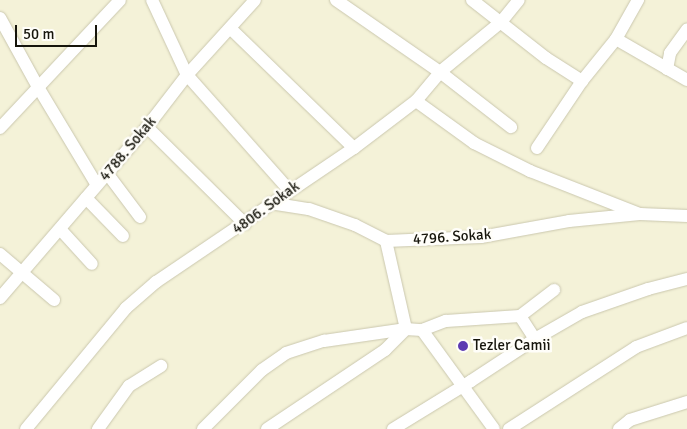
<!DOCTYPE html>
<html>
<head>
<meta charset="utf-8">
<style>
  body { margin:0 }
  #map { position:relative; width:687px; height:429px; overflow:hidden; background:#f4f2d8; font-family:Signika,sans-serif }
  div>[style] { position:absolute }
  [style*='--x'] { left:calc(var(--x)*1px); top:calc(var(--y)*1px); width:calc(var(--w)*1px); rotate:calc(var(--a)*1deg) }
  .roads { filter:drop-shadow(0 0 1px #cac7ae) drop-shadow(0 0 1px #cac7ae) }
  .minor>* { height:12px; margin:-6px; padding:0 6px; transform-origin:6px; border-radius:6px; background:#fff }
  .dots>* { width:14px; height:14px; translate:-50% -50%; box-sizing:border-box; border:2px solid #fffef9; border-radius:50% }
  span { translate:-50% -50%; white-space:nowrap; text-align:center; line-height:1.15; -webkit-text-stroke:5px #fffef9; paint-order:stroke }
  .street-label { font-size:15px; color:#16150c }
  .poi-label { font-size:15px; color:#16150c }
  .left { translate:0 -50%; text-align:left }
  .scale { position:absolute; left:15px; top:25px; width:82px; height:22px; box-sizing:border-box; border:2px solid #16150c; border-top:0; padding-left:6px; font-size:15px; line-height:18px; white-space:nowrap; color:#16150c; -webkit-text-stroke:4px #fffef9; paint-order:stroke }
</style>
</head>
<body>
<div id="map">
  <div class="roads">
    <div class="minor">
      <div style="--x:152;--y:0;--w:83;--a:65"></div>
      <div style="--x:187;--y:75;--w:154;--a:48.4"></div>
      <div style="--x:336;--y:0;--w:126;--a:34.7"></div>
      <div style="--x:440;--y:72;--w:90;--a:37.8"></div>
      <div style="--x:472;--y:0;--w:94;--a:38.1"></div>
      <div style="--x:546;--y:58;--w:43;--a:32.6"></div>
      <div style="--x:582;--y:81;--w:54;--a:-51"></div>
      <div style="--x:616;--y:39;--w:82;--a:30"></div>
      <div style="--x:0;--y:18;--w:79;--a:61.2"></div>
      <div style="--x:38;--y:87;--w:114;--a:59"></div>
      <div style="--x:231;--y:29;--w:171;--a:44.1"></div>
      <div style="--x:616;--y:39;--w:45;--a:-60.6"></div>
      <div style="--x:667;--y:69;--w:16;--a:-79"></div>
      <div style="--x:670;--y:53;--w:29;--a:-54"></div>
      <div style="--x:416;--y:101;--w:72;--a:35.9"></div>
      <div style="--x:474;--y:143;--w:63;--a:26.6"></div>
      <div style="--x:530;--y:171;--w:118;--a:21.4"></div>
      <div style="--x:640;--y:214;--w:47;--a:2.4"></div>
      <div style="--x:147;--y:127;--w:138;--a:44.7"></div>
      <div style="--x:0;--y:128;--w:175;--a:-46.8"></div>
      <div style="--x:537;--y:148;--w:81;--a:-56.1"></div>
      <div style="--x:107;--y:173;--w:55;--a:53.1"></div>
      <div style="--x:86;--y:198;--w:53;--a:45.8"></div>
      <div style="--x:270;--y:203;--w:39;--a:9"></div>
      <div style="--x:309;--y:209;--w:49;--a:19.2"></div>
      <div style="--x:355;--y:225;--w:35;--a:27"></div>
      <div style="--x:386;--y:241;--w:95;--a:-2.4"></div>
      <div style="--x:481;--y:237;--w:89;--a:-10.3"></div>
      <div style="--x:569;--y:221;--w:71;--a:-5.6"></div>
      <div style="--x:60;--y:229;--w:47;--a:47.6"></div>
      <div style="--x:386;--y:241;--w:90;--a:77.2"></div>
      <div style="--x:0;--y:254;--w:71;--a:40.4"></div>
      <div style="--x:0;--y:298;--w:225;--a:-49.3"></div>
      <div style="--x:147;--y:127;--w:66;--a:-52.4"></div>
      <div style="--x:187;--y:75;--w:101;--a:-47.8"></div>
      <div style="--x:520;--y:316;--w:43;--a:-37.4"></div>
      <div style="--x:422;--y:330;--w:122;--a:54"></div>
      <div style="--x:26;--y:429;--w:157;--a:-50.4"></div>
      <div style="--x:126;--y:308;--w:40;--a:-41"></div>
      <div style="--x:156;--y:282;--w:239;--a:-34.1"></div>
      <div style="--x:354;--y:148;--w:78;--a:-37.2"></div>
      <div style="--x:416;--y:101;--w:38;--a:-50"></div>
      <div style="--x:440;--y:72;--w:79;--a:-39.3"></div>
      <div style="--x:501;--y:22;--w:28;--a:-51"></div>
      <div style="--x:98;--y:429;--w:53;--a:-54.2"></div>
      <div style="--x:129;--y:386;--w:38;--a:-32"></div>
      <div style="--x:203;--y:429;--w:83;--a:-45"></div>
      <div style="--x:262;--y:370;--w:29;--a:-35"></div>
      <div style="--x:286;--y:353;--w:40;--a:-18"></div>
      <div style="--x:324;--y:341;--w:83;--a:-8.3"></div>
      <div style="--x:406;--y:329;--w:16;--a:4"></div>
      <div style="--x:422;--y:330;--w:26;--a:-21"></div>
      <div style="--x:446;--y:321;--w:74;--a:-3.9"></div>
      <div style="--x:520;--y:316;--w:27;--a:57"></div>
      <div style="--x:267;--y:429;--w:142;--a:-33.8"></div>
      <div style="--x:385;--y:350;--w:30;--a:-45"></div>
      <div style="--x:393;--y:429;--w:92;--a:-31.6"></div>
      <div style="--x:471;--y:381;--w:77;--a:-33.3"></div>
      <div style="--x:535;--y:339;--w:54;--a:-29.9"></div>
      <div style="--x:582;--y:312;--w:70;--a:-19.2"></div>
      <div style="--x:648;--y:289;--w:40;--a:-14.4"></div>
      <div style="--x:509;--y:429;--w:151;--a:-32.8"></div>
      <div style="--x:636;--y:347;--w:54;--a:-20.4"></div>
      <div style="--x:619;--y:429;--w:14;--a:-39"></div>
      <div style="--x:630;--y:420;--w:60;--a:-17.5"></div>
    </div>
  </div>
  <div class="dots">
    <div style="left:463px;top:346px;background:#5c3ab2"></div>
  </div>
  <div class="street-label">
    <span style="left:128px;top:149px;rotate:-50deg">4788. Sokak</span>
    <span style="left:266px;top:208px;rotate:-36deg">4806. Sokak</span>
    <span style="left:452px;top:237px;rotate:-4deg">4796. Sokak</span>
  </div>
  <div class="poi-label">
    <span class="left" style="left:473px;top:346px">Tezler Camii</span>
  </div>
  <div class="scale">50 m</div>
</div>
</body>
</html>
